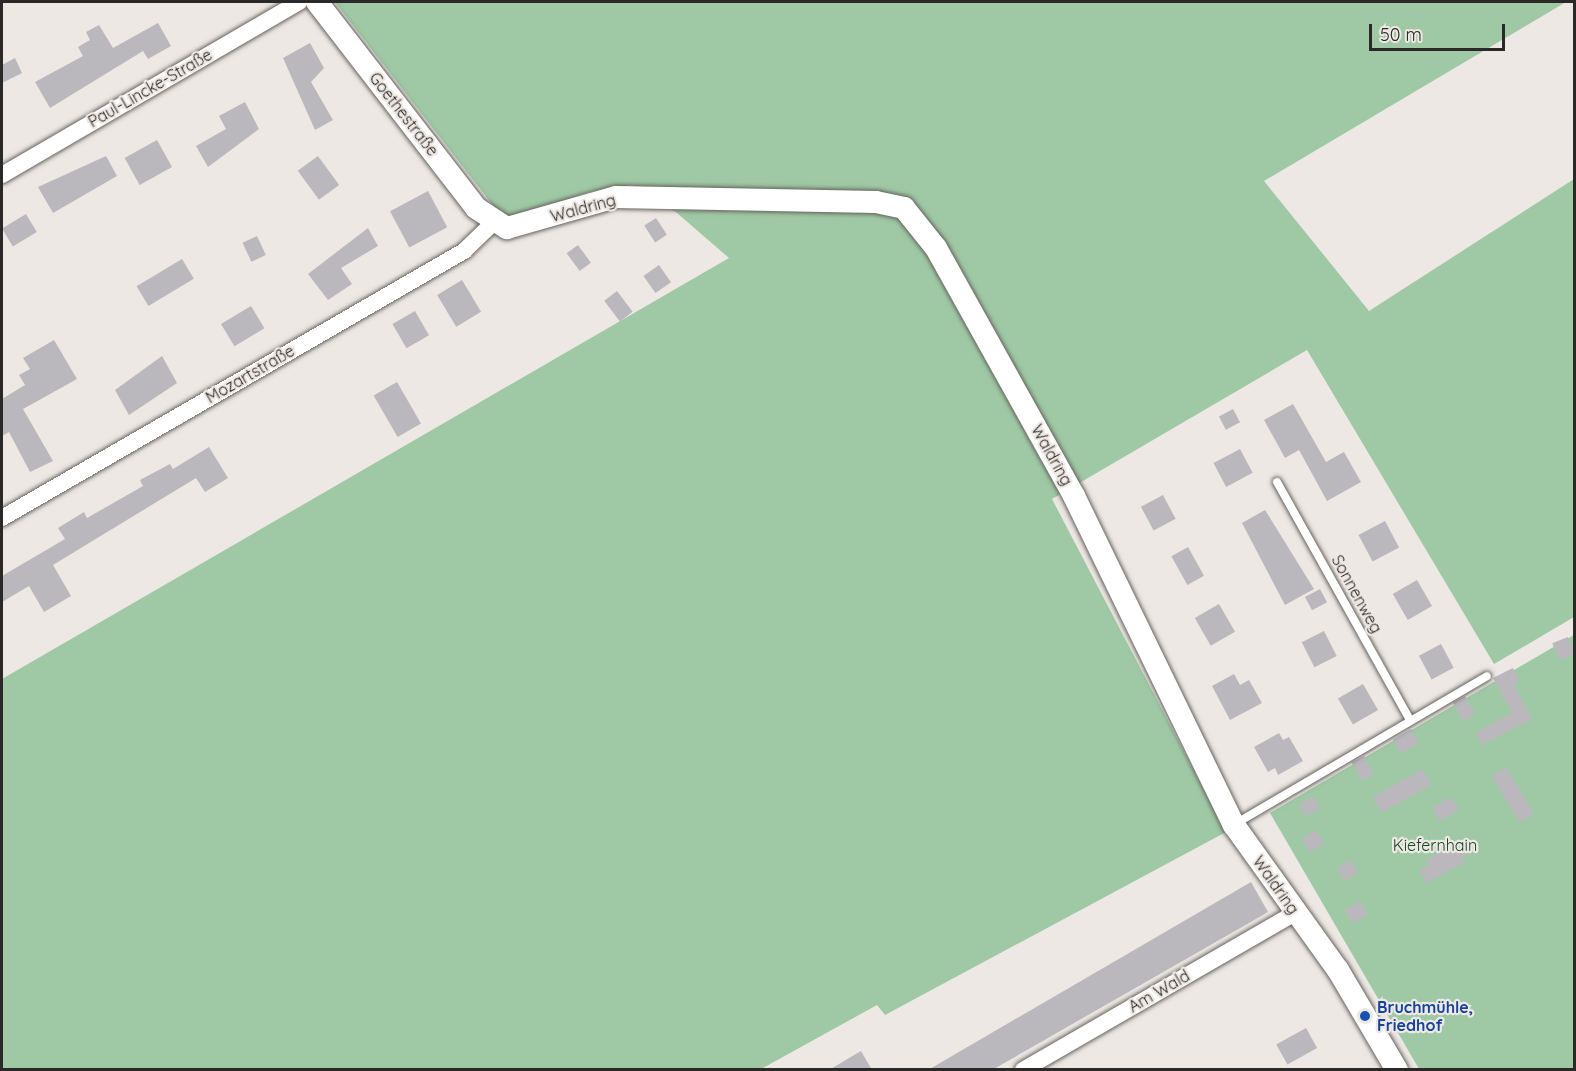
<!DOCTYPE html>
<html>
<head>
<meta charset="utf-8">
<style>
  body { margin:0 }
  #map { position:relative; width:1576px; height:1071px; overflow:hidden; background:#ede8e4; font-family:Quicksand,sans-serif }
  div>[style] { position:absolute }
  [style*='--x'] { left:calc(var(--x)*1px); top:calc(var(--y)*1px); width:calc(var(--w)*1px); rotate:calc(var(--a)*1deg) }
  .green>* { inset:0; background:#9fc9a4 }
  .building>* { inset:0; background:#bab8bd; transform-origin:0 0 }
  .roads { filter:drop-shadow(0 0 2px #66635f) drop-shadow(0 0 2px #66635f) }
  .lane>* { height:8px; margin:-4px; padding:0 4px; transform-origin:4px; border-radius:4px; background:#fff }
  .street>* { height:16px; margin:-8px; padding:0 8px; transform-origin:8px; border-radius:8px; background:#fff }
  .secondary>* { height:22px; margin:-11px; padding:0 11px; transform-origin:11px; border-radius:11px; background:#fff }
  .dots>* { width:16px; height:16px; translate:-50% -50%; box-sizing:border-box; border:3px solid #ede8e4; border-radius:50% }
  span { translate:-50% -50%; white-space:nowrap; text-align:center; line-height:1.15; -webkit-text-stroke:4.5px #ede8e4; paint-order:stroke }
  .street-label { font-size:16px; color:#2b2928 }
  .park-label { font-size:16px; color:#12461f }
  .transit-label { font-size:16px; color:#164399; font-weight:700 }
  .left { translate:0 -50%; text-align:left }
  .frame { position:absolute; inset:0; border:3px solid #2b2928; pointer-events:none }
  .scale { position:absolute; left:1369px; top:24px; width:136px; height:27px; box-sizing:border-box; border:3px solid #2b2928; border-top:0; padding-left:8px; font-size:18px; line-height:21px; white-space:nowrap; color:#2b2928; -webkit-text-stroke:4px #ede8e4; paint-order:stroke }
</style>
</head>
<body>
<div id="map">
  <div class="green">
    <div style="clip-path:polygon(335px 2px,1566px 2px,1264px 181px,1369px 311px,1574px 179px,1574px 617px,1494px 664px,1307px 350px,1052px 499px,1226px 832px,885px 1015px,877px 1005px,761px 1069px,2px 1069px,2px 679px,729px 258px,677px 213px,632px 185px,589px 192px,505px 221px)"></div>
    <div style="clip-path:polygon(1574px 635px,1574px 1069px,1419px 1069px,1270px 813px)"></div>
  </div>
  <div class="building">
    <div style="clip-path:polygon(158px 23px,171px 46px,148px 59px,143px 51px,50px 108px,35px 82px,83px 56px,78px 47px,90px 40px,86px 32px,99px 25px,113px 48px)"></div>
    <div style="clip-path:polygon(310px 43px,324px 68px,311px 82px,333px 120px,315px 130px,283px 58px)"></div>
    <div style="clip-path:polygon(15px 58px,22px 73px,2px 83px,2px 65px)"></div>
    <div style="clip-path:polygon(245px 102px,259px 129px,208px 167px,196px 146px,226px 129px,219px 116px)"></div>
    <div style="left:157px;top:140px;width:31px;height:37px;rotate:61deg"></div>
    <div style="clip-path:polygon(106px 156px,117px 176px,53px 213px,38px 187px)"></div>
    <div style="left:318px;top:156px;width:36px;height:25px;rotate:54deg"></div>
    <div style="left:428px;top:191px;width:41px;height:43px;rotate:62deg"></div>
    <div style="left:26px;top:214px;width:21px;height:28px;rotate:59deg"></div>
    <div style="left:656px;top:218px;width:20px;height:14px;rotate:57deg"></div>
    <div style="clip-path:polygon(368px 228px,378px 246px,341px 268px,352px 284px,328px 300px,308px 274px)"></div>
    <div style="left:257px;top:236px;width:21px;height:16px;rotate:65deg"></div>
    <div style="left:578px;top:245px;width:22px;height:14px;rotate:54deg"></div>
    <div style="left:182px;top:259px;width:23px;height:53px;rotate:59deg"></div>
    <div style="left:659px;top:265px;width:21px;height:19px;rotate:55deg"></div>
    <div style="left:462px;top:280px;width:37px;height:29px;rotate:59deg"></div>
    <div style="left:617px;top:291px;width:26px;height:16px;rotate:53deg"></div>
    <div style="left:251px;top:306px;width:26px;height:35px;rotate:59deg"></div>
    <div style="left:415px;top:311px;width:28px;height:26px;rotate:60deg"></div>
    <div style="clip-path:polygon(54px 340px,77px 379px,23px 409px,53px 461px,30px 472px,9px 432px,2px 436px,2px 399px,25px 385px,19px 375px,30px 369px,23px 358px)"></div>
    <div style="clip-path:polygon(162px 356px,177px 383px,129px 415px,115px 390px)"></div>
    <div style="left:397px;top:382px;width:48px;height:27px;rotate:60deg"></div>
    <div style="clip-path:polygon(1293px 404px,1326px 462px,1344px 452px,1361px 482px,1327px 501px,1299px 450px,1285px 458px,1264px 420px)"></div>
    <div style="left:1233px;top:409px;width:15px;height:16px;rotate:62deg"></div>
    <div style="clip-path:polygon(209px 447px,228px 478px,205px 492px,196px 478px,53px 565px,71px 596px,44px 612px,29px 586px,2px 602px,2px 576px,65px 539px,58px 528px,84px 512px,87px 518px,143px 486px,140px 480px,170px 464px,173px 469px)"></div>
    <div style="left:1240px;top:449px;width:27px;height:30px;rotate:62deg"></div>
    <div style="left:1163px;top:495px;width:27px;height:25px;rotate:62deg"></div>
    <div style="clip-path:polygon(1265px 510px,1314px 589px,1285px 605px,1242px 523px)"></div>
    <div style="left:1385px;top:521px;width:30px;height:30px;rotate:62deg"></div>
    <div style="left:1188px;top:547px;width:33px;height:19px;rotate:61deg"></div>
    <div style="left:1417px;top:580px;width:30px;height:28px;rotate:60deg"></div>
    <div style="left:1320px;top:589px;width:15px;height:17px;rotate:62deg"></div>
    <div style="left:1219px;top:604px;width:32px;height:28px;rotate:60deg"></div>
    <div style="left:1324px;top:631px;width:28px;height:25px;rotate:63deg"></div>
    <div style="left:1568px;top:637px;width:18px;height:17px;rotate:68deg"></div>
    <div style="left:1441px;top:644px;width:27px;height:25px;rotate:62deg"></div>
    <div style="clip-path:polygon(1513px 668px,1520px 681px,1514px 684px,1532px 719px,1482px 745px,1475px 733px,1512px 713px,1493px 678px)"></div>
    <div style="clip-path:polygon(1234px 674px,1240px 685px,1249px 680px,1262px 703px,1230px 720px,1212px 686px)"></div>
    <div style="left:1363px;top:684px;width:30px;height:29px;rotate:60deg"></div>
    <div style="left:1465px;top:696px;width:21px;height:14px;rotate:61deg"></div>
    <div style="left:1411px;top:729px;width:16px;height:21px;rotate:60deg"></div>
    <div style="clip-path:polygon(1279px 733px,1283px 740px,1289px 737px,1303px 761px,1278px 775px,1275px 768px,1268px 772px,1254px 747px)"></div>
    <div style="left:1364px;top:756px;width:21px;height:14px;rotate:62deg"></div>
    <div style="left:1506px;top:767px;width:54px;height:17px;rotate:59deg"></div>
    <div style="left:1423px;top:769px;width:18px;height:58px;rotate:61deg"></div>
    <div style="left:1313px;top:796px;width:14px;height:17px;rotate:60deg"></div>
    <div style="left:1452px;top:797px;width:15px;height:23px;rotate:62deg"></div>
    <div style="left:1316px;top:830px;width:16px;height:17px;rotate:60deg"></div>
    <div style="clip-path:polygon(1465px 839px,1472px 852px,1462px 857px,1465px 862px,1426px 883px,1419px 871px,1429px 865px,1426px 860px)"></div>
    <div style="left:1351px;top:860px;width:15px;height:16px;rotate:62deg"></div>
    <div style="clip-path:polygon(1251px 882px,1268px 912px,1235px 931px,992px 1070px,928px 1070px)"></div>
    <div style="left:1360px;top:901px;width:16px;height:18px;rotate:60deg"></div>
    <div style="left:1306px;top:1028px;width:23px;height:34px;rotate:61deg"></div>
    <div style="clip-path:polygon(861px 1051px,872px 1070px,829px 1070px)"></div>
  </div>
  <div class="roads">
    <div class="lane">
      <div style="--x:1277;--y:482;--w:273;--a:60.8"></div>
      <div style="--x:1235;--y:824;--w:292;--a:-30.4"></div>
    </div>
    <div class="street">
      <div style="--x:2;--y:175;--w:344;--a:-30.2"></div>
      <div style="--x:2;--y:518;--w:534;--a:-30.02"></div>
      <div style="--x:464;--y:251;--w:40;--a:-44"></div>
      <div style="--x:1023;--y:1070;--w:314;--a:-30"></div>
    </div>
    <div class="secondary">
      <div style="--x:317;--y:2;--w:260;--a:52.3"></div>
      <div style="--x:476;--y:208;--w:37;--a:33"></div>
      <div style="--x:507;--y:228;--w:113;--a:-15.9"></div>
      <div style="--x:616;--y:197;--w:260;--a:1.1"></div>
      <div style="--x:876;--y:202;--w:29;--a:12"></div>
      <div style="--x:904;--y:208;--w:51;--a:51.3"></div>
      <div style="--x:936;--y:248;--w:284;--a:60.9"></div>
      <div style="--x:1074;--y:496;--w:366;--a:64.1"></div>
      <div style="--x:1234;--y:825;--w:178;--a:54.4"></div>
      <div style="--x:1338;--y:970;--w:116;--a:59.5"></div>
    </div>
  </div>
  <div class="dots">
    <div style="left:1365px;top:1016px;background:#1a4fb4"></div>
  </div>
  <div class="street-label">
    <span style="left:150px;top:88px;rotate:-30deg">Paul-Lincke-Straße</span>
    <span style="left:404px;top:114px;rotate:52deg">Goethestraße</span>
    <span style="left:583px;top:208px;rotate:-15deg">Waldring</span>
    <span style="left:250px;top:374px;rotate:-30deg">Mozartstraße</span>
    <span style="left:1052px;top:455px;rotate:61deg">Waldring</span>
    <span style="left:1357px;top:594px;rotate:61deg">Sonnenweg</span>
    <span style="left:1276px;top:885px;rotate:55deg">Waldring</span>
    <span style="left:1159px;top:991px;rotate:-30deg">Am Wald</span>
  </div>
  <div class="park-label">
    <span style="left:1435px;top:845px">Kiefernhain</span>
  </div>
  <div class="transit-label">
    <span class="left" style="left:1377px;top:1016px">Bruchmühle,<br>Friedhof</span>
  </div>
  <div class="frame"></div>
  <div class="scale">50 m</div>
</div>
</body>
</html>
